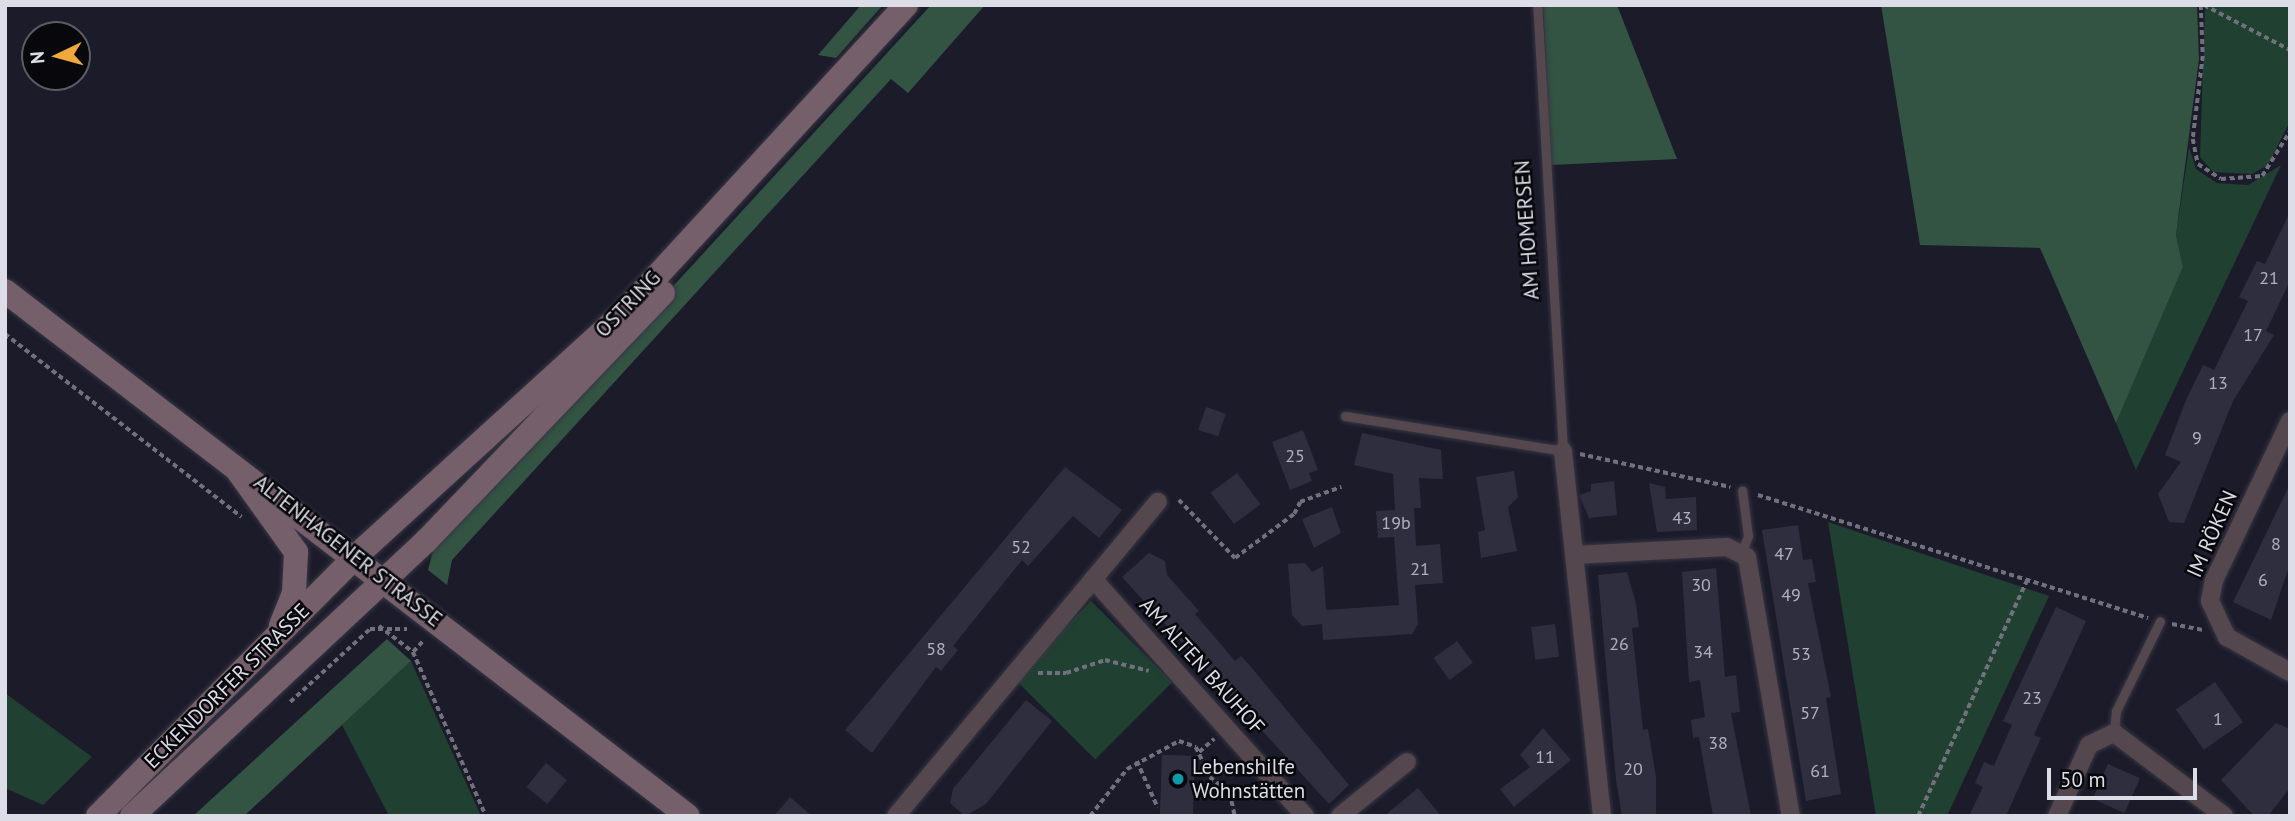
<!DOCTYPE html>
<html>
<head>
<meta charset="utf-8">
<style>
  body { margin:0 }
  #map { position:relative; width:2295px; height:821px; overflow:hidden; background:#1b1b2a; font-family:"PT Sans",sans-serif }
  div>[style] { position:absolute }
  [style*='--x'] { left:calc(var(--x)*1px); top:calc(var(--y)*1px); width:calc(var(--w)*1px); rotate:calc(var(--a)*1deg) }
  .green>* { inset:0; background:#204031; transform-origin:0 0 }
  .forest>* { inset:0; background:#335443 }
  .building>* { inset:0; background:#2e2e3e; transform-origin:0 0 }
  .path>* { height:3.5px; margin-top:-1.75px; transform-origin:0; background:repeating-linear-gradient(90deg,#71717e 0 5px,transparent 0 8.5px) }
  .roads { filter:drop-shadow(0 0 2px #363644) drop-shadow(0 0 2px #363644) }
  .lane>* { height:9px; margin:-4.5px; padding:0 4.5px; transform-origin:4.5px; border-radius:4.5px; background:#55474e }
  .street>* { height:18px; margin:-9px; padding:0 9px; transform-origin:9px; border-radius:9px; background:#55474e }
  .secondary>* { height:24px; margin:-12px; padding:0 12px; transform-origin:12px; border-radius:12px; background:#755f6a }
  .dots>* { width:19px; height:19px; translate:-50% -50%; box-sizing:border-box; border:4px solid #07070c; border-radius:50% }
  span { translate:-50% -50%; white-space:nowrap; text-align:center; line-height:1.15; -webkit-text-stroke:5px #07070c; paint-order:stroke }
  .number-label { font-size:18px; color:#b0b1bd }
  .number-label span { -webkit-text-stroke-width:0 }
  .street-label { font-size:21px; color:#dcdde7 }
  .poi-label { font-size:21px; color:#dcdde7 }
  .left { translate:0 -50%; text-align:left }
  .frame { position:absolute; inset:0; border:7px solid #dcdde7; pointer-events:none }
  .north { position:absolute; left:21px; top:21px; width:70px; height:70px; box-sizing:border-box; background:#07070c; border:2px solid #5c5d64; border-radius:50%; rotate:265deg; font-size:19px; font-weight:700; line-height:28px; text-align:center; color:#dcdde7 }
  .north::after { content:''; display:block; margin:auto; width:24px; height:32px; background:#eea83c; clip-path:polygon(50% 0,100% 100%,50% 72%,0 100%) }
  .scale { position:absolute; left:2047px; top:768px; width:150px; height:32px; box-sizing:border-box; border:4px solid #dcdde7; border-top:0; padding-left:9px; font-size:21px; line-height:24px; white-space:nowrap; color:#dcdde7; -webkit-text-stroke:5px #07070c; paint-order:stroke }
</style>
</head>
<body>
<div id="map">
  <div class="green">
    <div style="clip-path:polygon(2205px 5px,2290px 5px,2290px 121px,2268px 165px,2252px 174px,2213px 172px,2200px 157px)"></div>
    <div style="clip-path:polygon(2189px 147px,2196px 169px,2217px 183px,2248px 185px,2281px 165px,2136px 470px,2116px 423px,2183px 267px,2176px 235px)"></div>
    <div style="clip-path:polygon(1828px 522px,2049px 596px,1947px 816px,1876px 816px)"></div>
    <div style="left:1091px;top:601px;width:115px;height:109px;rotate:45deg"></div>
    <div style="clip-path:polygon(411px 661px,481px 816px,389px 816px,342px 725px)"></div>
    <div style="clip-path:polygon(5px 693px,92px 757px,43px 805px,5px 788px)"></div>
  </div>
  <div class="forest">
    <div style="clip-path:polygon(861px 5px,883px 5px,836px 58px,818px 55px)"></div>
    <div style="clip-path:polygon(931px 5px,985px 5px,908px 93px,891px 79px,452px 560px,447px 585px,428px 570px,434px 547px)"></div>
    <div style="clip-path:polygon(1543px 5px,1617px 5px,1677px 159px,1551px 165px)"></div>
    <div style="clip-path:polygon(1881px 5px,2197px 5px,2199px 59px,2176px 235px,2183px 267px,2116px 423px,2040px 248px,1920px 245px)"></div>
    <div style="clip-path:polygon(387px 639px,411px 661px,244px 816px,193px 816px)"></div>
  </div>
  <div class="building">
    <div style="clip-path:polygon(2290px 212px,2290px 281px,2266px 331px,2274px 335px,2233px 401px,2184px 523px,2169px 522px,2158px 494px,2181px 462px,2165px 455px,2186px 400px,2203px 365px,2214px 370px,2248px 301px,2239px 297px,2257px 261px,2265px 264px)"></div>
    <div style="left:1206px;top:407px;width:21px;height:24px;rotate:19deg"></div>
    <div style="clip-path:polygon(1303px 430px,1318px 470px,1309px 473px,1312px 481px,1290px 490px,1272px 442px)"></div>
    <div style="clip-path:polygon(1362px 433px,1441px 450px,1443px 479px,1419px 478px,1421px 508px,1414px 508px,1416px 546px,1440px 544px,1443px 583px,1415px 585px,1418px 624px,1412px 634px,1323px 640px,1322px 624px,1302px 626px,1292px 615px,1288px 564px,1305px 563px,1312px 572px,1323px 566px,1326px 610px,1399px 605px,1394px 537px,1378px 538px,1376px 511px,1395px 510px,1393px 474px,1354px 465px)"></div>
    <div style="clip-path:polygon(1065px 467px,1122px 510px,1099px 538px,1073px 516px,1028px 566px,1022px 560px,953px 646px,958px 650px,941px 671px,936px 667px,872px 753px,845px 730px)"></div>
    <div style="clip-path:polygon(1514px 471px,1518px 497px,1508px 507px,1517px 551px,1481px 558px,1478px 532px,1485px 530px,1476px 477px)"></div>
    <div style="left:1237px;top:473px;width:39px;height:33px;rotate:53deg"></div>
    <div style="clip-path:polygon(1614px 481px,1617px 515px,1589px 518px,1579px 495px,1591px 491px,1591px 484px)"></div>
    <div style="clip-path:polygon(1649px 483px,1665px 487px,1666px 499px,1696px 497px,1697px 530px,1657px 532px)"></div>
    <div style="clip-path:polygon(2290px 484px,2290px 564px,2271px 620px,2233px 602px)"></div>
    <div style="clip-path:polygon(1332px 507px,1341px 533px,1314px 548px,1302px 519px)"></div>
    <div style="clip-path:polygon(1798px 525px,1803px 560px,1812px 559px,1816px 582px,1808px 583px,1831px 697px,1826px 698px,1841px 794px,1806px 801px,1762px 530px)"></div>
    <div style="clip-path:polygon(1149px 553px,1165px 561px,1167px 575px,1199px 611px,1195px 614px,1235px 661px,1241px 656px,1251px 667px,1349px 785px,1329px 804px,1122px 577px)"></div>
    <div style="clip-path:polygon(1716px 568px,1725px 677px,1736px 675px,1740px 712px,1731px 713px,1751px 816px,1713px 816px,1699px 737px,1693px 738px,1691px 720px,1705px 717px,1700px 680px,1689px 682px,1682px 572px)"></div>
    <div style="clip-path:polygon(1627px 572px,1636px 604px,1639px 627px,1632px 628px,1643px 730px,1648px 729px,1656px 777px,1656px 816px,1622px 816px,1616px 780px,1598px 575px)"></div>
    <div style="clip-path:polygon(2056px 607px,2086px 621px,2034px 735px,2041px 738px,2006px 816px,1969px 816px,1983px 787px,1975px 783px,1984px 762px,1994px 766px,2003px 745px,2012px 725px,2003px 721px)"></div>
    <div style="left:1555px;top:624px;width:33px;height:24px;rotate:83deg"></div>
    <div style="left:1457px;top:641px;width:27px;height:29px;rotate:54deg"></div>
    <div style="left:2215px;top:682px;width:49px;height:48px;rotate:55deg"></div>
    <div style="clip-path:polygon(1026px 700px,1052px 721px,986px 804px,965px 816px,950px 803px,953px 789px)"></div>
    <div style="clip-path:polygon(2276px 723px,2290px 729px,2290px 788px,2268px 816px,2254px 816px,2221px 780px)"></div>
    <div style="clip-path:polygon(1543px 728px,1571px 760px,1514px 807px,1500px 789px,1530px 767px,1520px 755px)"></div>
    <div style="left:1195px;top:756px;width:60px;height:33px;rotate:92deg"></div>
    <div style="left:546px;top:763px;width:27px;height:31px;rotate:39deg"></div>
    <div style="left:2108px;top:764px;width:35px;height:38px;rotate:24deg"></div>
    <div style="clip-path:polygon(1418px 788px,1441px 816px,1384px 816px)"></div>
    <div style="clip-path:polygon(790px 797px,812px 816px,774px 816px)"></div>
  </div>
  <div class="path">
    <div style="--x:2201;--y:5;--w:51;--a:87.8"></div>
    <div style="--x:2203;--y:56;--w:84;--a:96.9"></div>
    <div style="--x:2193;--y:139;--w:25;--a:79"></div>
    <div style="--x:2198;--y:164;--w:27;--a:33"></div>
    <div style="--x:2221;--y:179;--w:41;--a:-4.2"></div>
    <div style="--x:2262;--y:176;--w:53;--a:-58.1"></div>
    <div style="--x:2204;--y:5;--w:97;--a:27.6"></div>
    <div style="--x:5;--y:334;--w:299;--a:37.7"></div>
    <div style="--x:1580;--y:454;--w:154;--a:12.4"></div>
    <div style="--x:1758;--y:495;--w:409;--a:17.5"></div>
    <div style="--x:1179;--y:500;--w:81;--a:46"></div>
    <div style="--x:1235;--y:558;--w:74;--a:-36.7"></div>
    <div style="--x:1294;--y:514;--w:13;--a:-63"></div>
    <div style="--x:1300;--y:502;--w:44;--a:-20.1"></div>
    <div style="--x:2172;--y:624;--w:31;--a:11"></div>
    <div style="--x:379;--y:626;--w:43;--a:37.4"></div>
    <div style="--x:413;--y:652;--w:180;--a:66"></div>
    <div style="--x:413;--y:652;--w:15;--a:-48"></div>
    <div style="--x:1038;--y:673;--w:28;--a:0"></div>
    <div style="--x:1066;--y:673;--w:41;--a:-18.4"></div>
    <div style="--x:1105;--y:660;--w:45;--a:14"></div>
    <div style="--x:290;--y:702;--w:108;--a:-42.4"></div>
    <div style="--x:370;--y:629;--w:37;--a:0"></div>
    <div style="--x:1199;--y:752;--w:20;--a:-41"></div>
    <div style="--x:1137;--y:761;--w:51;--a:65.9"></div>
    <div style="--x:1090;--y:816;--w:60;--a:-51.8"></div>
    <div style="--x:1127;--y:769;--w:59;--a:-28.3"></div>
    <div style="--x:1179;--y:741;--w:18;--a:19"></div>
    <div style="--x:1196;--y:747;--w:33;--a:65"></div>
    <div style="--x:1210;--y:777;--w:26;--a:39"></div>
    <div style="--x:1230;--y:793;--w:24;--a:78"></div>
    <div style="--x:1918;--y:816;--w:260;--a:-65.2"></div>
  </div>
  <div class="roads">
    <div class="lane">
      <div style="--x:1345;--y:416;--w:221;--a:9.1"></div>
      <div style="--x:1563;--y:451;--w:447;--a:-93.3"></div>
      <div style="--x:1742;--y:551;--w:16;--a:-68"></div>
      <div style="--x:1748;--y:536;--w:46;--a:-97.4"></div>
      <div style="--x:2114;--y:733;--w:22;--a:-85"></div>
      <div style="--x:2116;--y:711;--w:100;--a:-63.9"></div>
    </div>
    <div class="street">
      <div style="--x:2290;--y:421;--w:176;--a:115.5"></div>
      <div style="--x:2214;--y:580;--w:21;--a:101"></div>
      <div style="--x:2210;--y:601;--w:40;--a:65"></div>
      <div style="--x:2227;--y:637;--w:72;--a:29.1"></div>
      <div style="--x:1563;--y:451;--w:367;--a:83.9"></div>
      <div style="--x:1574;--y:555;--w:153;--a:-3"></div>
      <div style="--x:1727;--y:547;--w:22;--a:27"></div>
      <div style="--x:1747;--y:557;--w:263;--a:80.4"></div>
      <div style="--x:1093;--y:579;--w:318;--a:48.2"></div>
      <div style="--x:896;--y:816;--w:409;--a:-50.2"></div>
      <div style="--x:1340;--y:816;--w:86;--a:-38.9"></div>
      <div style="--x:2057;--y:816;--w:78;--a:-65.7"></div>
      <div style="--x:2089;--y:745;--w:28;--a:-26"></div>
      <div style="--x:2114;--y:733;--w:138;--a:37"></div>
    </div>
    <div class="secondary">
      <div style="--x:5;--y:291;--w:861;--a:37.55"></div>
      <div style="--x:238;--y:471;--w:100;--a:54.4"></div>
      <div style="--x:296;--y:552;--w:41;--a:92.8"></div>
      <div style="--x:294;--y:593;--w:35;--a:112"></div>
      <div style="--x:98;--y:816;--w:366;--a:-45.2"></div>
      <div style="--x:356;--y:556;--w:358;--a:-42.3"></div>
      <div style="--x:621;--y:315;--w:421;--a:-47.4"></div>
      <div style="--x:132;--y:816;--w:403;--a:-43.1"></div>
      <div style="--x:426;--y:541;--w:343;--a:-46.3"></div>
    </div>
  </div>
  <div class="dots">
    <div style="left:1178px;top:779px;background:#0f9aa8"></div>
  </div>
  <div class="number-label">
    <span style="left:2269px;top:278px">21</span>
    <span style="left:2253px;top:335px">17</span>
    <span style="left:2218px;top:383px">13</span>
    <span style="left:2197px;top:438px">9</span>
    <span style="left:1295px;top:456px">25</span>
    <span style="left:1682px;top:518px">43</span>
    <span style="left:1396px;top:523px">19b</span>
    <span style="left:2276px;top:544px">8</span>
    <span style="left:1021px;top:547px">52</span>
    <span style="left:1784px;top:554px">47</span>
    <span style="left:1420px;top:569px">21</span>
    <span style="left:2263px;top:580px">6</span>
    <span style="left:1701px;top:585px">30</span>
    <span style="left:1791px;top:595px">49</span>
    <span style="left:1619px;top:644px">26</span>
    <span style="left:936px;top:649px">58</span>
    <span style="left:1703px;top:652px">34</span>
    <span style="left:1801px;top:654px">53</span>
    <span style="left:2032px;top:698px">23</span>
    <span style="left:1810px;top:713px">57</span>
    <span style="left:2218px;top:719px">1</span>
    <span style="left:1718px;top:743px">38</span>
    <span style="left:1545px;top:757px">11</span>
    <span style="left:1633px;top:769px">20</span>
    <span style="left:1820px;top:771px">61</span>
  </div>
  <div class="street-label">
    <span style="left:1527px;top:230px;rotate:-94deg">AM HOMERSEN</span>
    <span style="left:628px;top:304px;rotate:-46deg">OSTRING</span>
    <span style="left:2212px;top:534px;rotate:-66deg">IM RÖKEN</span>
    <span style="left:348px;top:551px;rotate:38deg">ALTENHAGENER STRASSE</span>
    <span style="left:1202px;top:666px;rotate:48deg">AM ALTEN BAUHOF</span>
    <span style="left:227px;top:686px;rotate:-45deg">ECKENDORFER STRASSE</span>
  </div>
  <div class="poi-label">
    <span class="left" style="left:1192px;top:779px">Lebenshilfe<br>Wohnstätten</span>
  </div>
  <div class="frame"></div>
  <div class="north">N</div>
  <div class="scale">50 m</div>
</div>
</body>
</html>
